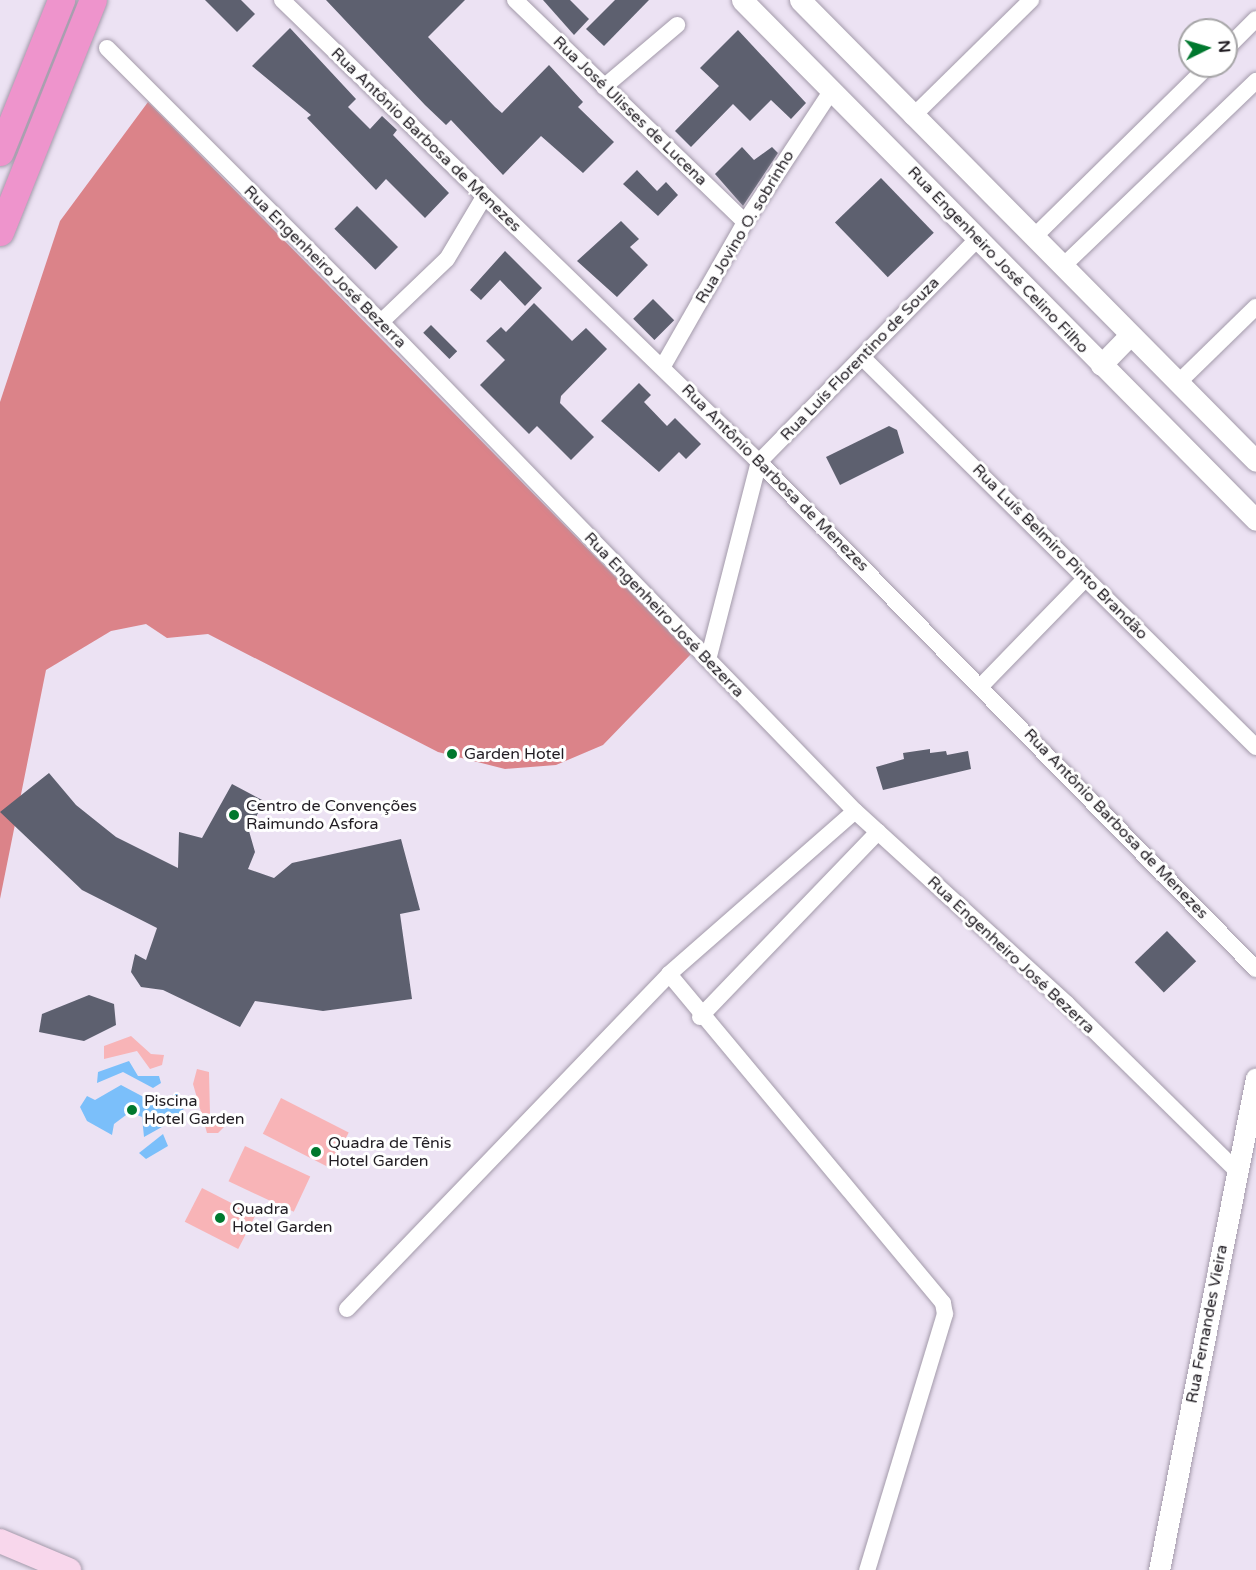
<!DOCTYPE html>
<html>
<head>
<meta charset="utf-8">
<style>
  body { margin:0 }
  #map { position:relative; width:1256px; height:1570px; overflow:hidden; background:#ece2f3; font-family:"Varela Round",sans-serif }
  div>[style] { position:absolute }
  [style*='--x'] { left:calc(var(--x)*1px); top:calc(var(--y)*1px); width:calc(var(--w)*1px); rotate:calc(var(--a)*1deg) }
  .green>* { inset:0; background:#f8b4b7; transform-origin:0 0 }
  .forest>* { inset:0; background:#db8389 }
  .water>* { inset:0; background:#7bbffa }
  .building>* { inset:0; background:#5d606f; transform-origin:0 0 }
  .roads { filter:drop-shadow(0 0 2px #a39aaa) drop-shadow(0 0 2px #a39aaa) }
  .minor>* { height:16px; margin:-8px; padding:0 8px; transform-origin:8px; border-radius:8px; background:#fff }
  .tertiary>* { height:21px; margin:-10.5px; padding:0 10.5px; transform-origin:10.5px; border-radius:10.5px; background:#fff }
  .secondary>* { height:24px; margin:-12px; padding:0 12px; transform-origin:12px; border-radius:12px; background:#f8d7ec }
  .trunk>* { height:27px; margin:-13.5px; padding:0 13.5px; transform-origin:13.5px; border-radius:13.5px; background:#ee94cc }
  .dots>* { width:16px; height:16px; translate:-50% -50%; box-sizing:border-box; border:3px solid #fff; border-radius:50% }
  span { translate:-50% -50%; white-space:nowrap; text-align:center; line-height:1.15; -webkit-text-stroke:6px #fff; paint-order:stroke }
  .street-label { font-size:16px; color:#211d23 }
  .poi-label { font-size:16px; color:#211d23 }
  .left { translate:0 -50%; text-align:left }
  .north { position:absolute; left:1178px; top:18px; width:60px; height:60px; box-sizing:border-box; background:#fff; border:2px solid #a6a5a7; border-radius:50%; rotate:85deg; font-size:16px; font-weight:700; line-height:24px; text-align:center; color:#211d23 }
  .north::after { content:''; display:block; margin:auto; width:21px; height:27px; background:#00782e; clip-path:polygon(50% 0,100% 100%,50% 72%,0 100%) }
</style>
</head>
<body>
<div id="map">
  <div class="green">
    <div style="clip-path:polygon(131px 1036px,151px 1054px,164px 1055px,162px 1065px,150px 1069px,137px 1051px,104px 1059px,104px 1046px)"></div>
    <div style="clip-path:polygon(197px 1069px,209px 1072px,210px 1114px,224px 1127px,218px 1133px,207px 1133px,193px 1084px)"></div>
    <div style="left:281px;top:1098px;width:76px;height:40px;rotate:27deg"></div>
    <div style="left:245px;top:1146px;width:72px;height:39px;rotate:25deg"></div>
    <div style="left:202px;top:1188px;width:60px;height:38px;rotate:27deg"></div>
  </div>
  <div class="forest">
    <div style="clip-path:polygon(148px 102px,691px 654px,603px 745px,556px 765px,505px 769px,438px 752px,208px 634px,167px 638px,146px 624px,111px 631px,46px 670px,0 899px,0 402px,60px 221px)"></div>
  </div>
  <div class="water">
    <div style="clip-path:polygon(129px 1061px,138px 1076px,159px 1076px,161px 1083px,153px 1088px,123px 1072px,97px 1083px,98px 1072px)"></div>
    <div style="clip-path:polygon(121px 1085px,155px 1103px,177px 1093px,185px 1114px,144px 1137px,142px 1117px,130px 1112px,114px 1124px,112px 1135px,87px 1121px,80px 1107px,87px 1096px,95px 1100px)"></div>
    <div style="clip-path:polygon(163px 1134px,168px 1146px,146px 1159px,139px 1153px)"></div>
  </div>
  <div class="building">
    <div style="clip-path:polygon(205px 0,241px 0,255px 14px,237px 32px)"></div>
    <div style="clip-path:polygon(326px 0,465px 0,428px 37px,495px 107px,502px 113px,549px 65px,583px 102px,578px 107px,614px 142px,583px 173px,541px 136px,503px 175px,451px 120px,446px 125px,425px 105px)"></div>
    <div style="clip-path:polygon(543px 0,570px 0,589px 19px,574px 35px)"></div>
    <div style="clip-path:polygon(615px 0,649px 0,604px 46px,586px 29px)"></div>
    <div style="clip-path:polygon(290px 28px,356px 99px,348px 107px,370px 129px,382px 116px,397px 130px,393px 135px,449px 193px,425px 218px,386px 179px,376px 190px,307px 118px,311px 115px,252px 66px)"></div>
    <div style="clip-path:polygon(738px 30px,806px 103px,791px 119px,771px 100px,750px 121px,733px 104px,691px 147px,675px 131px,719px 86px,700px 68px)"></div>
    <div style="clip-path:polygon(742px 147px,754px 160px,772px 147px,778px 153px,743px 206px,715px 174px)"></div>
    <div style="clip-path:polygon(637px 170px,657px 191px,666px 182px,678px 195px,658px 216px,623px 184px)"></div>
    <div style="left:881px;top:178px;width:76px;height:64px;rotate:46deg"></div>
    <div style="left:357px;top:206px;width:58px;height:32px;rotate:45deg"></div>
    <div style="clip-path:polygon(621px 221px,639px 239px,630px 247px,648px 265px,617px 297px,577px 261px)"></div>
    <div style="clip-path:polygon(505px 251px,542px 288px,525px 306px,500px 280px,481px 300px,470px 290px)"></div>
    <div style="left:653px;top:299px;width:30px;height:28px;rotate:45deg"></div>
    <div style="clip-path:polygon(534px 303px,572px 341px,586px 328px,607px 349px,561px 396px,560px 403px,594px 437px,571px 460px,537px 426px,529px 434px,480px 385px,505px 360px,486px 341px,501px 327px,506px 332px)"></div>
    <div style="left:431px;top:325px;width:37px;height:11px;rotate:45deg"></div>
    <div style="clip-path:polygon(639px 383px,651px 395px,644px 402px,667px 426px,675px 418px,701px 444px,686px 459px,679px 452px,659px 472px,601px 421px)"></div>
    <div style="clip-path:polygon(889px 426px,897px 430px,904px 453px,840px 485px,826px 457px)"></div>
    <div style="clip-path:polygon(930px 749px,930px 753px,946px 751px,947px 755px,968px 751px,971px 769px,883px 790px,876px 767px,904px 759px,903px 753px)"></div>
    <div style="clip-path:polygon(49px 773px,76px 805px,116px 837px,178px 868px,179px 832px,202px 838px,232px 784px,264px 801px,249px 831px,255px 852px,248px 869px,274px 878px,292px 863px,401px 839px,420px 910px,400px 914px,412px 999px,323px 1011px,255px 1001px,240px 1027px,163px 990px,141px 987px,131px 972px,135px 954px,146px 960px,157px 928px,82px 890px,0 812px)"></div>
    <div style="left:1167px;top:931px;width:42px;height:45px;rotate:46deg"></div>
    <div style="clip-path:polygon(89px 995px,114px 1004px,116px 1025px,84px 1041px,39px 1032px,42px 1014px)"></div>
  </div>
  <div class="roads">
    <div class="minor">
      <div style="--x:282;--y:0;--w:664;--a:44.08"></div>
      <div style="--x:759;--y:462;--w:710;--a:45.57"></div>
      <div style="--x:515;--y:0;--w:320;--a:44"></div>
      <div style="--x:107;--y:48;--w:387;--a:45"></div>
      <div style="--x:381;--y:322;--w:681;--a:45.89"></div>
      <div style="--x:855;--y:811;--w:287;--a:42.3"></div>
      <div style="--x:1067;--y:1004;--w:234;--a:44.5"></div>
      <div style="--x:1226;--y:49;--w:42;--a:-45"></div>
      <div style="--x:604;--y:87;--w:96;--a:-40.3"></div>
      <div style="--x:912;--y:117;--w:167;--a:-44.5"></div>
      <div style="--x:1033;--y:238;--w:245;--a:-44.5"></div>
      <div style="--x:1062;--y:267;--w:269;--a:-43.8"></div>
      <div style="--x:381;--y:322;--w:91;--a:-43.7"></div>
      <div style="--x:447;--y:259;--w:72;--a:-59.2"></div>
      <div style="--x:863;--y:358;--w:553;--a:44.71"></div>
      <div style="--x:663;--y:366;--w:166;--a:-60.3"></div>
      <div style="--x:745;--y:222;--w:158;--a:-56.6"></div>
      <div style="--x:1178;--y:383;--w:109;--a:-44.3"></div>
      <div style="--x:708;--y:660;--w:204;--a:-75.6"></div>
      <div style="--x:759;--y:462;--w:312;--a:-45.6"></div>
      <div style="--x:982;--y:685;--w:149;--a:-45.8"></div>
      <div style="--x:669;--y:974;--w:247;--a:-41.2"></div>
      <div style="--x:700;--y:1017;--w:257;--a:-46.1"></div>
      <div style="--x:347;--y:1309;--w:465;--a:-46.1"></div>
      <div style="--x:669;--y:974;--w:428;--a:50.2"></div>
      <div style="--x:943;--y:1303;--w:11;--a:80"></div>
      <div style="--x:945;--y:1314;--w:268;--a:106.9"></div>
    </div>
    <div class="tertiary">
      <div style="--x:742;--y:0;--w:731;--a:45.33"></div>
      <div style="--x:800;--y:0;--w:648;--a:45.31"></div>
      <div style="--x:1101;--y:365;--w:40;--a:-46"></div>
      <div style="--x:1159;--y:1570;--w:501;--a:-78.85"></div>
    </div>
    <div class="secondary">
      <div style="--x:0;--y:1541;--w:75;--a:22.8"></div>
    </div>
    <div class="trunk">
      <div style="--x:0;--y:152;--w:164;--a:-68.1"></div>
      <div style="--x:0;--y:232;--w:250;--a:-68.2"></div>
    </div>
  </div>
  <div class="dots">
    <div style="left:452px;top:754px;background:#00782e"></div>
    <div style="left:234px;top:815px;background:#00782e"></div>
    <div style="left:132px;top:1110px;background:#00782e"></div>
    <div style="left:316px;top:1152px;background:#00782e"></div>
    <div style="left:220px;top:1218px;background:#00782e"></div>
  </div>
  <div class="street-label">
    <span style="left:630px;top:111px;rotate:44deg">Rua José Ulisses de Lucena</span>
    <span style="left:426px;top:140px;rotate:44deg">Rua Antônio Barbosa de Menezes</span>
    <span style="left:745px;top:227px;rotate:-59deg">Rua Jovino O. sobrinho</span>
    <span style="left:998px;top:260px;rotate:46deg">Rua Engenheiro José Celino Filho</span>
    <span style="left:325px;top:267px;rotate:45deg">Rua Engenheiro José Bezerra</span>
    <span style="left:860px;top:359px;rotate:-46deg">Rua Luís Florentino de Souza</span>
    <span style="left:775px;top:478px;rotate:45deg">Rua Antônio Barbosa de Menezes</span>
    <span style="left:1060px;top:552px;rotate:45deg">Rua Luís Belmiro Pinto Brandão</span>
    <span style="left:664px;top:615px;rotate:46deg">Rua Engenheiro José Bezerra</span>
    <span style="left:1116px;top:824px;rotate:46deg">Rua Antônio Barbosa de Menezes</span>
    <span style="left:1011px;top:955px;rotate:43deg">Rua Engenheiro José Bezerra</span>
    <span style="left:1207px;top:1324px;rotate:-79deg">Rua Fernandes Vieira</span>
  </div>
  <div class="poi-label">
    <span class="left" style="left:464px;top:754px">Garden Hotel</span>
    <span class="left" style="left:246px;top:815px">Centro de Convenções<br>Raimundo Asfora</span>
    <span class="left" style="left:144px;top:1110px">Piscina<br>Hotel Garden</span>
    <span class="left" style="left:328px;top:1152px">Quadra de Tênis<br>Hotel Garden</span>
    <span class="left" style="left:232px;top:1218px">Quadra<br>Hotel Garden</span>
  </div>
  <div class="north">N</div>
</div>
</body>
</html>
